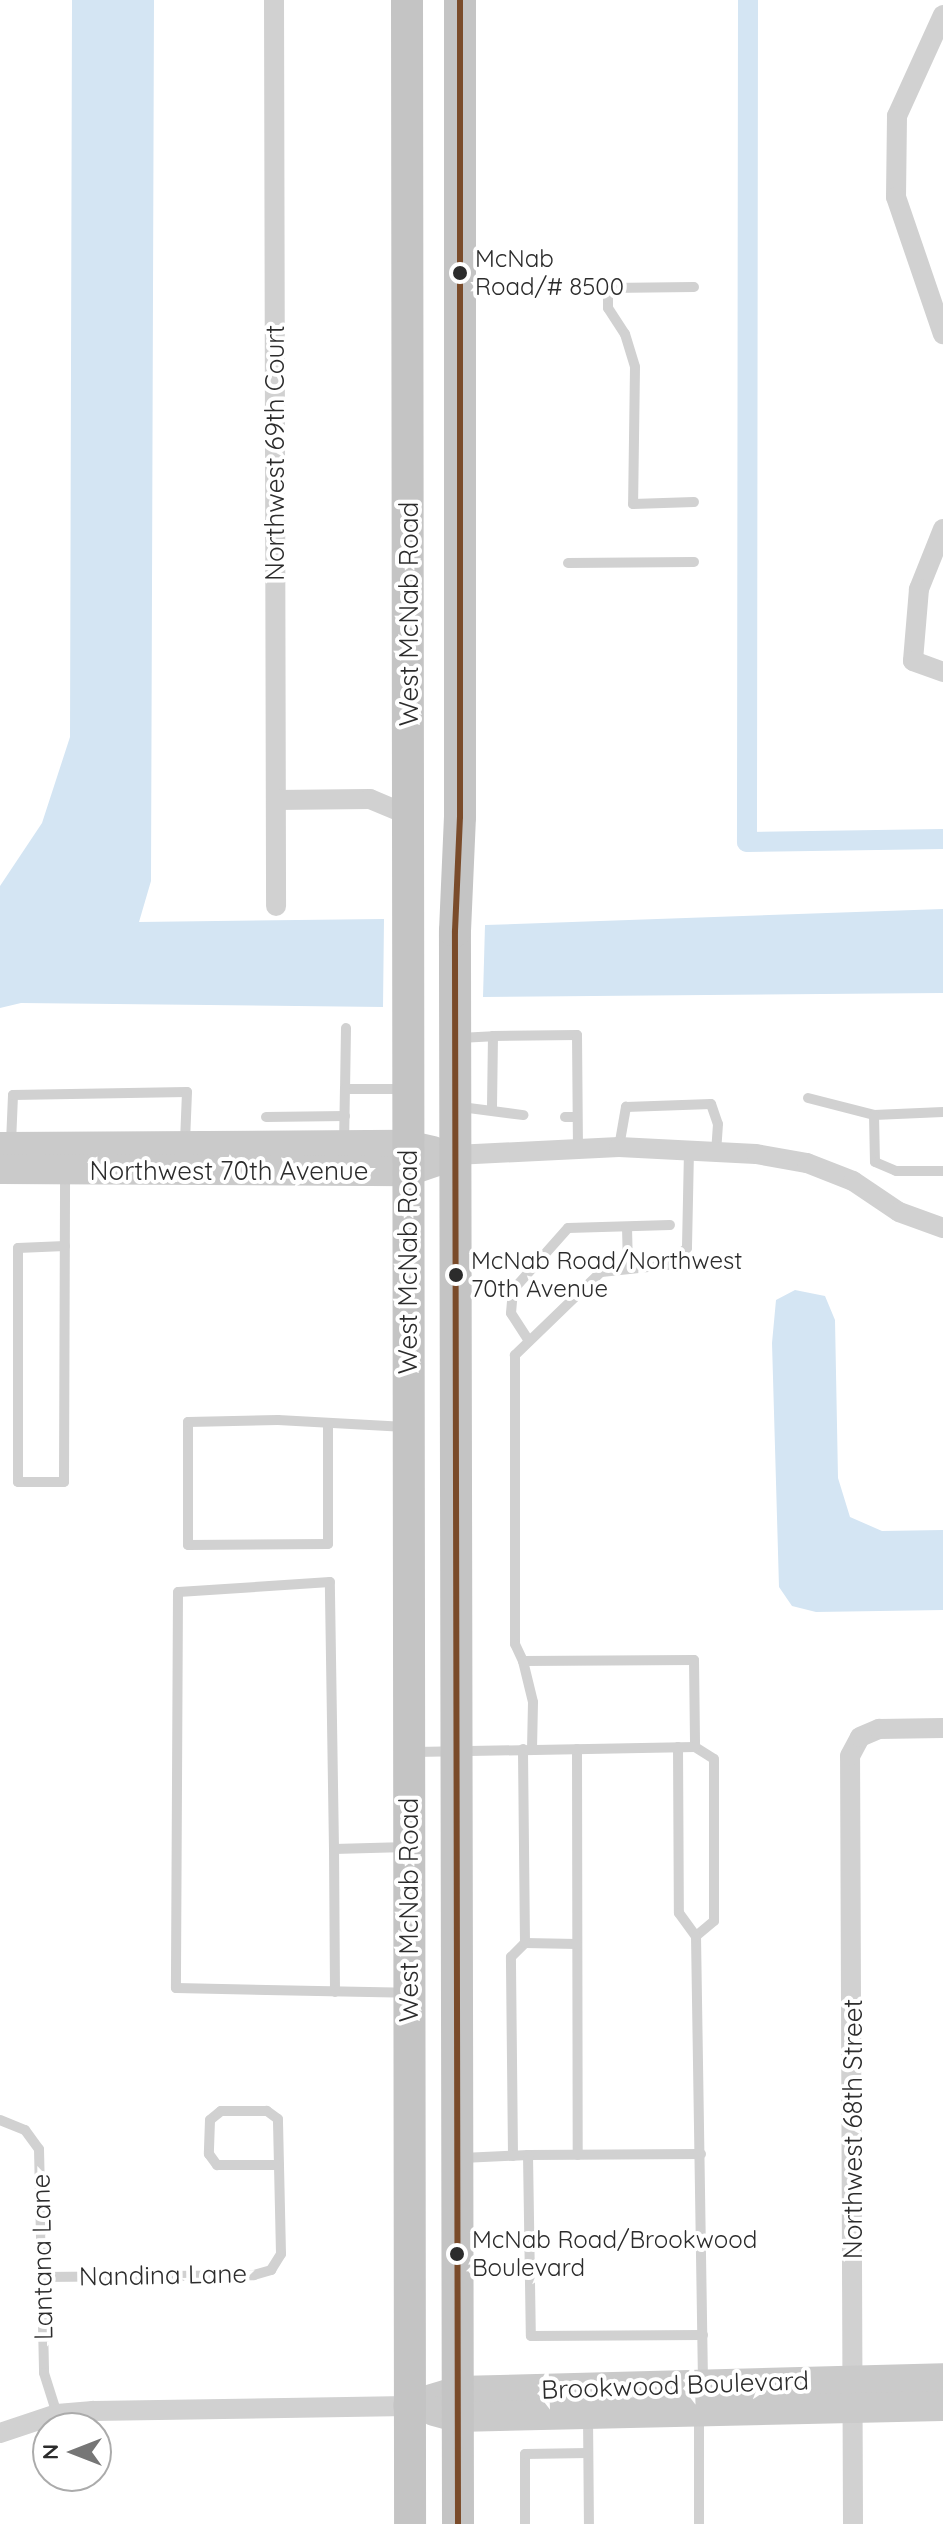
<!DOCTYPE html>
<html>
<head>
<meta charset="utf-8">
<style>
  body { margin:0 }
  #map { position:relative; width:943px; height:2524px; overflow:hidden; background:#fff; font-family:Quicksand,sans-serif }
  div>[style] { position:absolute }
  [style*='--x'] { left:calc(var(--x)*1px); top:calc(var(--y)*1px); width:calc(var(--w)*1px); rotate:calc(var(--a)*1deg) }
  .water>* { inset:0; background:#d4e5f3 }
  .canal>* { height:20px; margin:-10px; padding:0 10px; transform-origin:10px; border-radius:10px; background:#d4e5f3 }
  .lane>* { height:10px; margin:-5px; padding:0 5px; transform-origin:5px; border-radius:5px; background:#d1d1d1 }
  .street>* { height:20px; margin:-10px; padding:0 10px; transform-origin:10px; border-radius:10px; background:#d1d1d1 }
  .secondary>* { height:30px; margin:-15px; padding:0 15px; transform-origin:15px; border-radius:15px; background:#cacaca }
  .primary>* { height:32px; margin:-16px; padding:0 16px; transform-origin:16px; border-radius:16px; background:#c4c4c4 }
  .bus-1>* { height:6px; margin:-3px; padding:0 3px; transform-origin:3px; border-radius:3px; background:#7a4b2a }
  .dots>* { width:22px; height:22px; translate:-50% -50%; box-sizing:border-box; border:4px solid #fff; border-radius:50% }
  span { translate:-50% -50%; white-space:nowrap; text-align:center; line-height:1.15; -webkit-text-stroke:8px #fff; paint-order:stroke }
  .bus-label { font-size:24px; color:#2c2c2c }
  .left { translate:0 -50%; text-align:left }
  .street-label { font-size:26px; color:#2c2c2c }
  .north { position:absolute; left:32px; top:2412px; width:80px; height:80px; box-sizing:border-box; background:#fff; border:2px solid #ababab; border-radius:50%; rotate:270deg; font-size:22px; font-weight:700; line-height:32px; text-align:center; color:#2c2c2c }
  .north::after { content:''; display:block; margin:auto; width:28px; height:36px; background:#767676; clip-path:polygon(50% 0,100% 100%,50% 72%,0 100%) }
</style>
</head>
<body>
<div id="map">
  <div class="water">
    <div style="clip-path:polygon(72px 0,154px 0,151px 881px,139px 922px,384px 919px,383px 1007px,21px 1003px,0 1008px,0 886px,42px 823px,70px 737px)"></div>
    <div style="clip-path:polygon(943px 909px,943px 993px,483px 997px,485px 925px)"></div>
    <div style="clip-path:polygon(795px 1290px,825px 1296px,835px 1320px,838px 1478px,850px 1517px,882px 1531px,943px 1530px,943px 1610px,816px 1612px,792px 1606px,779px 1587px,772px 1343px,776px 1300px)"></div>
  </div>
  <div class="canal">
    <div style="--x:748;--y:0;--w:842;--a:90.07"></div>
    <div style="--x:747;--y:842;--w:196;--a:-0.9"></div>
  </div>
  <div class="lane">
    <div style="--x:694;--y:287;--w:86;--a:179.3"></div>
    <div style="--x:608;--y:288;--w:20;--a:90"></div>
    <div style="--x:608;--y:308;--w:31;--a:57"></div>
    <div style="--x:625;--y:334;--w:34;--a:73"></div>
    <div style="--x:635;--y:367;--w:137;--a:90.8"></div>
    <div style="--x:633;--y:504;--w:61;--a:-1.9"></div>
    <div style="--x:568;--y:563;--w:126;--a:-0.5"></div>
    <div style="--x:346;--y:1028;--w:61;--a:90.9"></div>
    <div style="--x:345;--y:1089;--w:61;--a:0"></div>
    <div style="--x:459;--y:1038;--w:34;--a:-3"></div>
    <div style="--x:808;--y:1098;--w:68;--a:14.4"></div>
    <div style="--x:874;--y:1115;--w:69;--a:-2.5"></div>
    <div style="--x:461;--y:1107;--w:63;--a:7.4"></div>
    <div style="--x:492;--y:1107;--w:71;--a:-89.2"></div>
    <div style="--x:493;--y:1036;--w:84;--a:-0.7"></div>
    <div style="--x:577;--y:1035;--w:114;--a:89.5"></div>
    <div style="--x:874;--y:1115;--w:47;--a:88.8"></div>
    <div style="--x:875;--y:1162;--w:23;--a:23"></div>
    <div style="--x:896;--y:1171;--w:47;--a:0"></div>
    <div style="--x:266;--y:1117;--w:79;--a:-0.7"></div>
    <div style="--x:565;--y:1117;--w:12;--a:0"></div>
    <div style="--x:11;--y:1143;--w:48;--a:-87.6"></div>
    <div style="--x:13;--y:1095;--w:174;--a:-1"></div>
    <div style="--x:187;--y:1092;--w:50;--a:92.3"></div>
    <div style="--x:344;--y:1144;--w:55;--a:-89"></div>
    <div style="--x:619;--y:1147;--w:41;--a:-80.1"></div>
    <div style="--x:626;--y:1107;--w:85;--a:-2"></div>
    <div style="--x:711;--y:1104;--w:21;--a:71"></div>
    <div style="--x:718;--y:1124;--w:28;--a:94"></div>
    <div style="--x:689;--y:1151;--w:97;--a:91.2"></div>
    <div style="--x:687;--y:1248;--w:26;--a:140"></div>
    <div style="--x:667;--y:1265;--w:66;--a:173.9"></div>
    <div style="--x:601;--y:1272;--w:120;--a:136"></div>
    <div style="--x:515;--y:1355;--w:289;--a:90"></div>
    <div style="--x:515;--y:1644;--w:19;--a:65"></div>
    <div style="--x:523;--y:1661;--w:171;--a:-0.3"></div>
    <div style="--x:694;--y:1660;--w:87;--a:89.3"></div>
    <div style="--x:695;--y:1747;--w:22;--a:32"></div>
    <div style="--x:714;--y:1759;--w:162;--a:90"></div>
    <div style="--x:714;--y:1921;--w:23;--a:140"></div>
    <div style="--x:696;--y:1936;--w:444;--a:89.1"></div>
    <div style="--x:627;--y:1227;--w:42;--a:88.6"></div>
    <div style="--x:65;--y:1246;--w:47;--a:177.6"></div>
    <div style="--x:18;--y:1248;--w:234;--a:90"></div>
    <div style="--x:18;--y:1482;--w:46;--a:0"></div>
    <div style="--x:64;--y:1482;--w:308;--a:-89.8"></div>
    <div style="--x:529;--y:1341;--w:33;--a:-123"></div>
    <div style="--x:511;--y:1313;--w:23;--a:-85"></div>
    <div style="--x:513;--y:1290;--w:83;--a:-48.4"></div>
    <div style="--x:568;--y:1228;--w:102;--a:-1.7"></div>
    <div style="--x:328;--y:1425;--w:119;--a:90"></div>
    <div style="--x:328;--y:1544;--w:140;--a:179.6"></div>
    <div style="--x:188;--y:1545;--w:123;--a:-90"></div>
    <div style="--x:188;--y:1422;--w:90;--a:-1.3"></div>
    <div style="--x:278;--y:1420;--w:128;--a:3.1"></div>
    <div style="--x:523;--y:1661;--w:42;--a:76.3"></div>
    <div style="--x:533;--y:1702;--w:48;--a:91.2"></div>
    <div style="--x:678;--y:1747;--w:166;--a:89.7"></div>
    <div style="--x:679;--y:1913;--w:29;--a:54"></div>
    <div style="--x:577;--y:1749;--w:406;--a:89.9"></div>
    <div style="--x:415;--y:1752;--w:280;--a:-1"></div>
    <div style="--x:334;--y:1849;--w:267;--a:-90.9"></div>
    <div style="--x:330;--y:1582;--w:152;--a:176.2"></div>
    <div style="--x:178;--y:1592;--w:396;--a:90.3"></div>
    <div style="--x:176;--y:1988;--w:231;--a:1.2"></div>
    <div style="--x:525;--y:1943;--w:52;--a:1.1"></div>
    <div style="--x:335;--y:1992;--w:143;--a:-90.4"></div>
    <div style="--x:334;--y:1849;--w:73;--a:-1.6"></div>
    <div style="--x:0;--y:2120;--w:27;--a:22"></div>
    <div style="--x:25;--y:2130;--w:24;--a:54"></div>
    <div style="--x:39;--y:2149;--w:224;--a:88.7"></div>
    <div style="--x:44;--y:2373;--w:43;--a:72.4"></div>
    <div style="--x:528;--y:2155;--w:173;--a:-0.3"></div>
    <div style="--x:513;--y:2156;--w:199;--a:-90.6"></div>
    <div style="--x:511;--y:1957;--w:20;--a:-45"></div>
    <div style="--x:525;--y:1943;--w:194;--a:-90.6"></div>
    <div style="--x:462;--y:2158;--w:66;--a:-2.6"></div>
    <div style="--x:528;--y:2155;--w:181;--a:89.1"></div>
    <div style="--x:531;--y:2336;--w:172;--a:-0.3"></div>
    <div style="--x:41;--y:2277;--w:213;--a:-0.5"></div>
    <div style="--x:254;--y:2275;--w:18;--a:-16"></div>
    <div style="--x:271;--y:2270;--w:19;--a:-58"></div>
    <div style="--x:281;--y:2254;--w:135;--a:-91.3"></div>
    <div style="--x:278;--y:2119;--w:14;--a:-144"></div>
    <div style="--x:267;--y:2111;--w:46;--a:180"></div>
    <div style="--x:221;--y:2111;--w:14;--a:141"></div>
    <div style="--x:210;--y:2120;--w:34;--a:92"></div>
    <div style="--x:209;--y:2154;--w:14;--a:54"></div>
    <div style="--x:217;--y:2165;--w:62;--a:0"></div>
    <div style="--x:699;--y:2414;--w:110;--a:90"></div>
    <div style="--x:588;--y:2416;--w:108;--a:89.5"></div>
    <div style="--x:525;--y:2524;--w:70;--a:-90"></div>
    <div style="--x:525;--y:2454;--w:63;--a:-0.9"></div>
  </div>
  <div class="street">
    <div style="--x:274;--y:0;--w:906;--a:89.87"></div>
    <div style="--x:943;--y:15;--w:111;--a:114.5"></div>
    <div style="--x:897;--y:116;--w:81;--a:90.7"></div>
    <div style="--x:896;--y:197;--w:145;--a:71.1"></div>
    <div style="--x:943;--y:529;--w:65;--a:111.8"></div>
    <div style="--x:919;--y:589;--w:72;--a:94.8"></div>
    <div style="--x:913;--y:661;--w:32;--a:20"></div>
    <div style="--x:276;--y:800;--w:94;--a:-0.6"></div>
    <div style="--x:370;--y:799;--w:41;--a:22.8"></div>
    <div style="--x:455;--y:1155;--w:164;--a:-2.8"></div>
    <div style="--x:619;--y:1147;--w:137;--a:2.9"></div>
    <div style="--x:756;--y:1154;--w:52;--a:10"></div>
    <div style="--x:807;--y:1163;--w:49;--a:21.4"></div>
    <div style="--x:853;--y:1181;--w:55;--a:34"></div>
    <div style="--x:899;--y:1212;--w:47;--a:20"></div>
    <div style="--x:0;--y:2433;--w:60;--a:-18.4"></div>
    <div style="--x:57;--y:2414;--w:36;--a:-5"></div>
    <div style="--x:93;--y:2411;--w:315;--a:-0.9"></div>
    <div style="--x:853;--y:2524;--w:768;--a:-90.22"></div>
    <div style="--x:850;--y:1756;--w:21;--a:-62"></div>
    <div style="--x:860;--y:1737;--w:21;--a:-23"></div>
    <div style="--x:879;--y:1729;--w:64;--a:-0.9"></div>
  </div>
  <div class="secondary">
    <div style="--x:0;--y:1147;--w:407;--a:-0.3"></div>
    <div style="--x:407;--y:1145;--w:27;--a:13"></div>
    <div style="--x:0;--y:1169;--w:408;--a:0.3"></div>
    <div style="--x:408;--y:1171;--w:50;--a:-18.8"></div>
    <div style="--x:408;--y:2406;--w:52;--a:-16.7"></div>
    <div style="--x:458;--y:2391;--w:485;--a:-1.5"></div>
    <div style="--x:434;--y:2411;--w:24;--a:15"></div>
    <div style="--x:457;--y:2417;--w:486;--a:-1.3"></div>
  </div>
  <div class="primary">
    <div style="--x:407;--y:0;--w:2524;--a:89.93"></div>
    <div style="--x:458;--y:2524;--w:1593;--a:-90.11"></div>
    <div style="--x:455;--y:931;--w:114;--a:-87.5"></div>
    <div style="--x:460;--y:817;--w:817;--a:-90"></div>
  </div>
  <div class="bus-1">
    <div style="--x:458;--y:2524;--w:1593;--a:-90.11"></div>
    <div style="--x:455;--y:931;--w:114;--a:-87.5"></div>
    <div style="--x:460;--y:817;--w:817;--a:-90"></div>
  </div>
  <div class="dots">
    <div style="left:460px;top:273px;background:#2c2c2c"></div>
    <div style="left:456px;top:1275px;background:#2c2c2c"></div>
    <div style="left:457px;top:2254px;background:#2c2c2c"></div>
  </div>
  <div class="bus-label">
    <span class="left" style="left:475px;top:273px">McNab<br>Road/# 8500</span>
    <span class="left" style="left:471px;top:1275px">McNab Road/Northwest<br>70th Avenue</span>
    <span class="left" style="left:472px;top:2254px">McNab Road/Brookwood<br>Boulevard</span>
  </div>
  <div class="street-label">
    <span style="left:275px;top:453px;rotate:-90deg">Northwest 69th Court</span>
    <span style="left:409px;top:614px;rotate:-90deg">West McNab Road</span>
    <span style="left:229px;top:1171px">Northwest 70th Avenue</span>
    <span style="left:408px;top:1262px;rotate:-90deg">West McNab Road</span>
    <span style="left:409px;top:1910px;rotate:-90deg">West McNab Road</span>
    <span style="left:853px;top:2129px;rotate:-90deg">Northwest 68th Street</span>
    <span style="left:42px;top:2257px;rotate:-91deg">Lantana Lane</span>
    <span style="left:163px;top:2275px;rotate:-1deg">Nandina Lane</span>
    <span style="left:675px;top:2385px;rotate:-2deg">Brookwood Boulevard</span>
  </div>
  <div class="north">N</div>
</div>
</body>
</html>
